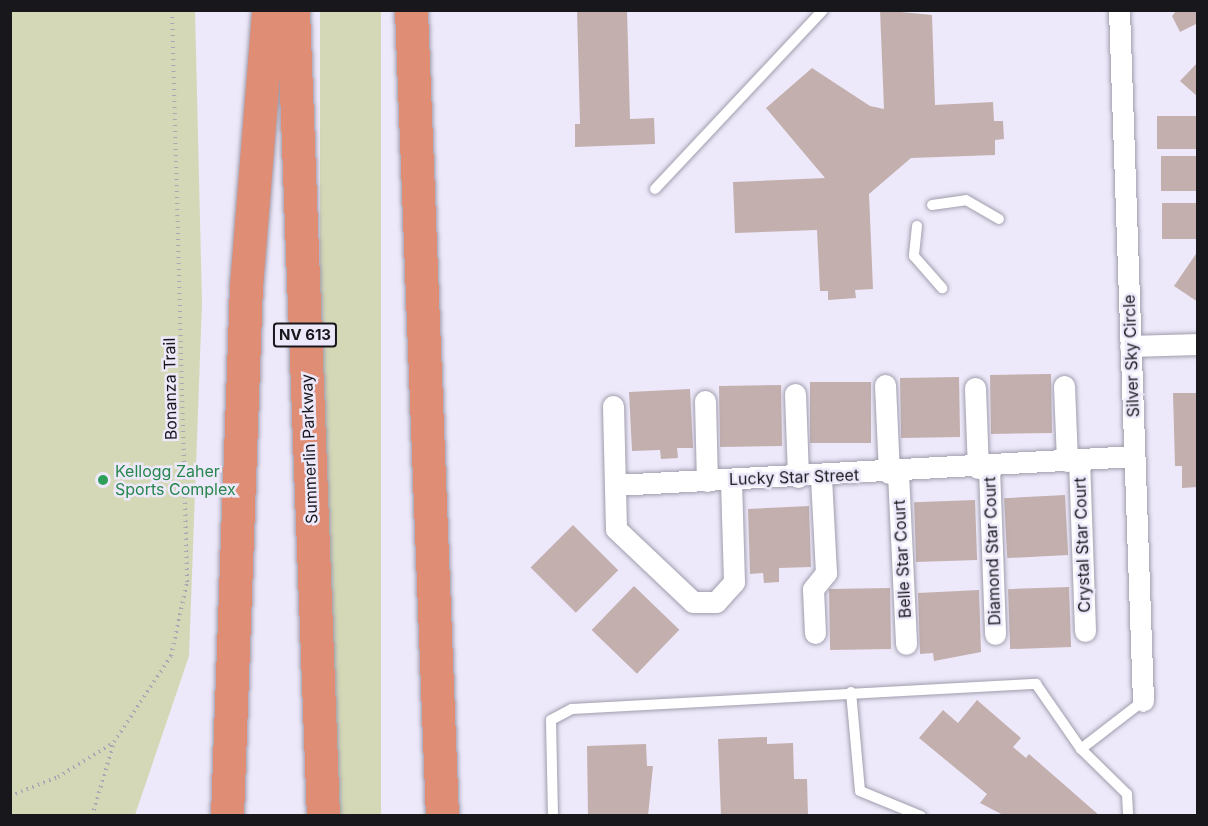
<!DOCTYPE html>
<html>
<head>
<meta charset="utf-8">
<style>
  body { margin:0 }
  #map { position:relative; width:1208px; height:826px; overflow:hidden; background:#ede9fa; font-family:Inter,sans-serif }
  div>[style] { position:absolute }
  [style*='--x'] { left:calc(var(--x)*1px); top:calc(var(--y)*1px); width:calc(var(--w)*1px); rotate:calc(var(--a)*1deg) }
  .green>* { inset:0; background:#d4d8b6; transform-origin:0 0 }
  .building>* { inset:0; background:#c3afae; transform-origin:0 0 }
  .path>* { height:4px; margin-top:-2px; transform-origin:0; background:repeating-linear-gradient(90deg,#aaa6b4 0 1.5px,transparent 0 6px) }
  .roads { filter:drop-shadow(0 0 2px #a09dad) drop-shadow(0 0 2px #a09dad) }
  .lane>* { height:10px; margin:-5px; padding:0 5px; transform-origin:5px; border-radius:5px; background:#fff }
  .street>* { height:21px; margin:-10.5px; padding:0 10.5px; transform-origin:10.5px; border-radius:10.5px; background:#fff }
  .highway>* { height:33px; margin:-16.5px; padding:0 16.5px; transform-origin:16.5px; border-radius:16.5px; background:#df8d74 }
  .dots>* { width:16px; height:16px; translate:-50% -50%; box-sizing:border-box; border:3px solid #ede9fa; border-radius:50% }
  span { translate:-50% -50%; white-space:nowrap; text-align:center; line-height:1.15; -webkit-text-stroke:5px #ede9fa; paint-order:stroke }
  .shield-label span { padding:2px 4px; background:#ede9fa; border:2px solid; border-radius:4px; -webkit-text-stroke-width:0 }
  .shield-label { font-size:15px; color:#18171c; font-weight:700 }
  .street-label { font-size:16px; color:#18171c }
  .leisure-label { font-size:16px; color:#27864d }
  .left { translate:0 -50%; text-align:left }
  .frame { position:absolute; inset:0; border:12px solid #18171c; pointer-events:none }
</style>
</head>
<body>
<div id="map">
  <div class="green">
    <div style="clip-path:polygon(10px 11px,195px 11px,202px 303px,189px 656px,135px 815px,11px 815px)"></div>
    <div style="left:320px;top:11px;width:61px;height:805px"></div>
  </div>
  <div class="building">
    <div style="clip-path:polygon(577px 10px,627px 10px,630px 119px,654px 118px,655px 144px,575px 147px,575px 124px,580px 124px)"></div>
    <div style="clip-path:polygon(880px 10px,932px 15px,935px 105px,993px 102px,994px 121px,1003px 121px,1004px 139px,995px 140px,995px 155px,911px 158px,869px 194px,873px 289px,855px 290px,856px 298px,828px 300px,828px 291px,820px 291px,817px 230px,735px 233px,733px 182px,825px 178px,766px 108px,812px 68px,870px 106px,884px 109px)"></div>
    <div style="clip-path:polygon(1177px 10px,1198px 10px,1198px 23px,1180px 32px,1172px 16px)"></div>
    <div style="clip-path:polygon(1198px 62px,1198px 97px,1180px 81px)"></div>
    <div style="left:1198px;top:116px;width:33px;height:41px;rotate:90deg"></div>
    <div style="left:1198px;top:156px;width:35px;height:37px;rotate:90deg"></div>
    <div style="left:1198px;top:203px;width:36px;height:36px;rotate:90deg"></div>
    <div style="clip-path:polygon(1198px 251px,1198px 302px,1174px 286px)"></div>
    <div style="left:1051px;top:374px;width:59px;height:61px;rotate:89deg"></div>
    <div style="left:959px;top:377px;width:60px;height:59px;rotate:89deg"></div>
    <div style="left:810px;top:382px;width:61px;height:61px"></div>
    <div style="left:781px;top:385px;width:61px;height:62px;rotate:89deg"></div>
    <div style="clip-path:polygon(690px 389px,693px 448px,677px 448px,678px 458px,661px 459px,660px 450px,632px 451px,629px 392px)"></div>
    <div style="clip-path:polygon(1173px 393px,1198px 393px,1198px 487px,1182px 488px,1182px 466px,1175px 466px)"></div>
    <div style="left:1065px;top:495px;width:60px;height:61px;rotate:87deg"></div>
    <div style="left:975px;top:500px;width:60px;height:61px;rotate:88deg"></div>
    <div style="clip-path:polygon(809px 506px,811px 567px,779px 568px,779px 582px,764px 583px,763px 573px,750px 574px,748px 509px)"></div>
    <div style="left:573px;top:525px;width:64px;height:60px;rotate:45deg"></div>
    <div style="left:634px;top:586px;width:63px;height:61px;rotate:44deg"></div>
    <div style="left:1069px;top:587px;width:60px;height:61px;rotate:88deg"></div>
    <div style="left:890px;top:588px;width:61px;height:61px;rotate:89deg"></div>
    <div style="clip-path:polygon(979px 590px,981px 652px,934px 661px,933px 653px,920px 654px,918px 593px)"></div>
    <div style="clip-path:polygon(977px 700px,1021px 738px,1013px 747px,1026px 758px,1029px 754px,1100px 816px,1005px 816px,980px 803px,987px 794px,919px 738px,943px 710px,958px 723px)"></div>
    <div style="clip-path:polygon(767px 737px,767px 744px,793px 743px,794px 779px,807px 779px,808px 815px,721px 816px,718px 739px)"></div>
    <div style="clip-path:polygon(646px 744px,647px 766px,653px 766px,648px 816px,588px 816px,587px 746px)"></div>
  </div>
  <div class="path">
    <div style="--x:10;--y:796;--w:52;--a:-21.6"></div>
    <div style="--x:58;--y:777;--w:65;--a:-31.7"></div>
    <div style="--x:92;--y:816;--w:77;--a:-73.4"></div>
    <div style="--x:114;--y:742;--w:103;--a:-56.5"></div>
    <div style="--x:171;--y:656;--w:76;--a:-77.8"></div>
    <div style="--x:187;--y:582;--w:572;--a:-91.5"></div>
  </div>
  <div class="roads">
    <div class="lane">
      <div style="--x:655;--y:189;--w:245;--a:-46.8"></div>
      <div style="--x:932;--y:205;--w:34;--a:-8"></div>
      <div style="--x:966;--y:200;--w:38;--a:30"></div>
      <div style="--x:917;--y:226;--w:30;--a:96"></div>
      <div style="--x:914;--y:256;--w:43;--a:48.8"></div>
      <div style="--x:851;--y:692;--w:99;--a:84.8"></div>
      <div style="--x:860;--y:791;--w:66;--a:22.3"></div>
      <div style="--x:1081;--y:749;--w:78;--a:-37.7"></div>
      <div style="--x:553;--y:816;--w:96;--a:-91.2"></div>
      <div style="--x:551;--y:720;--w:24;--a:-28"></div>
      <div style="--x:572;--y:709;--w:465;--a:-3.1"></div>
      <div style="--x:1036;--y:684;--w:79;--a:55.3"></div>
      <div style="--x:1081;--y:749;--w:64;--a:44.4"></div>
      <div style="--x:1127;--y:794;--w:22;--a:87"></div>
    </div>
    <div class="street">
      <div style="--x:1119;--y:10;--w:691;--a:88.01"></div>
      <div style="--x:1130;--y:346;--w:68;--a:-1.7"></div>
      <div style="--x:885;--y:385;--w:88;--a:87.4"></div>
      <div style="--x:1064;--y:386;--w:75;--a:87.7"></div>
      <div style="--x:975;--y:388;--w:80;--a:87.9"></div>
      <div style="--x:795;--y:394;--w:83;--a:87.9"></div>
      <div style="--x:705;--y:401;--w:80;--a:88.6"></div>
      <div style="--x:613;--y:406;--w:123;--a:88.6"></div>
      <div style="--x:616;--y:529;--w:106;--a:43.5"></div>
      <div style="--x:693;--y:602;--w:23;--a:0"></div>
      <div style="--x:716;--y:602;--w:27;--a:-48"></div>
      <div style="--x:734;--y:582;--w:103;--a:-91.7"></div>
      <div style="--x:1079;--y:459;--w:172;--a:88"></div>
      <div style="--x:989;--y:468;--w:166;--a:87.9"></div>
      <div style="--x:898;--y:473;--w:171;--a:87.3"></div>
      <div style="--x:616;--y:485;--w:519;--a:-3.2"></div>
      <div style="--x:815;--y:633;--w:44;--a:-92.6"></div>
      <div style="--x:813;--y:589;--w:21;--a:-51"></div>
      <div style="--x:826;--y:573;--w:97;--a:-93"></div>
    </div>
    <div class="highway">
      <div style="--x:293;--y:10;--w:807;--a:87.87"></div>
      <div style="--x:411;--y:10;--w:807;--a:87.8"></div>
      <div style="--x:227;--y:816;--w:530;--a:-87.95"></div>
      <div style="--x:246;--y:286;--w:277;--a:-85.4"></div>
    </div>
  </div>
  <div class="dots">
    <div style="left:103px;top:480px;background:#2e9e5b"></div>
  </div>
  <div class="shield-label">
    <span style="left:305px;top:335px">NV 613</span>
  </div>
  <div class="street-label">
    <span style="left:1131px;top:356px;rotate:-92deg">Silver Sky Circle</span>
    <span style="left:170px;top:389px;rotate:-91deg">Bonanza Trail</span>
    <span style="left:309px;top:449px;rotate:-92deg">Summerlin Parkway</span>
    <span style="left:794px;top:477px;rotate:-2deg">Lucky Star Street</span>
    <span style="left:1082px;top:545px;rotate:-92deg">Crystal Star Court</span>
    <span style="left:992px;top:551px;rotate:-92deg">Diamond Star Court</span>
    <span style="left:902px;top:559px;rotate:-93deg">Belle Star Court</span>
  </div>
  <div class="leisure-label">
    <span class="left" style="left:115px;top:480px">Kellogg Zaher<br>Sports Complex</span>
  </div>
  <div class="frame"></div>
</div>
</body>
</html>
